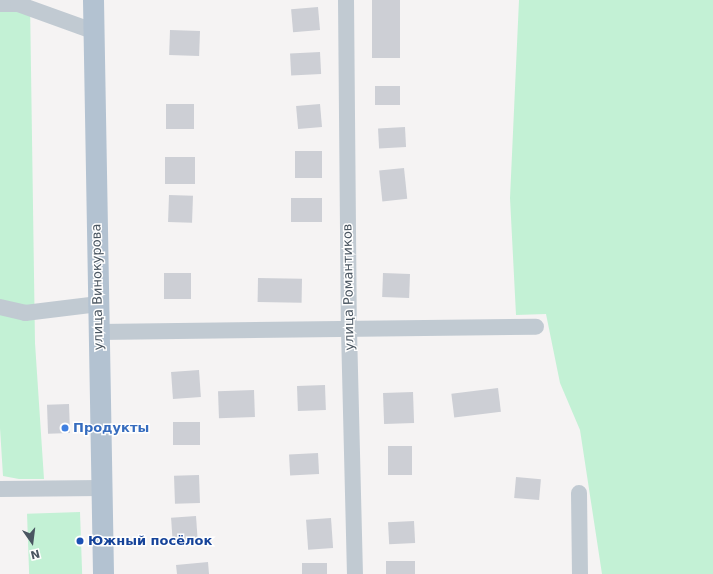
<!DOCTYPE html>
<html>
<head>
<meta charset="utf-8">
<style>
  body { margin:0 }
  #map { position:relative; width:713px; height:574px; overflow:hidden; background:#f5f3f3; font-family:"DejaVu Sans",sans-serif }
  div>[style] { position:absolute }
  [style*='--x'] { left:calc(var(--x)*1px); top:calc(var(--y)*1px); width:calc(var(--w)*1px); rotate:calc(var(--a)*1deg) }
  .green>* { inset:0; background:#c3f1d5; transform-origin:0 0 }
  .building>* { inset:0; background:#cdcfd5; transform-origin:0 0 }
  .minor>* { height:16px; margin:-8px; padding:0 8px; transform-origin:8px; border-radius:8px; background:#c1cad2 }
  .major>* { height:21px; margin:-10.5px; padding:0 10.5px; transform-origin:10.5px; border-radius:10.5px; background:#b3c2d1 }
  .dots>* { width:11px; height:11px; translate:-50% -50%; box-sizing:border-box; border:2px solid #fff; border-radius:50% }
  span { translate:-50% -50%; white-space:nowrap; text-align:center; line-height:1.15; -webkit-text-stroke:3px #fff; paint-order:stroke }
  .street-label { font-size:13px; color:#4a5661 }
  .shop-label { font-size:13px; color:#366cbe; font-weight:700 }
  .left { translate:0 -50%; text-align:left }
  .transit-label { font-size:13px; color:#164399; font-weight:700 }
  .north { position:absolute; left:12px; top:522px; width:40px; height:40px; -webkit-text-stroke:3px #fff; paint-order:stroke; rotate:166deg; font-size:11px; font-weight:700; line-height:16px; text-align:center; color:#4a5661 }
  .north::after { content:''; display:block; margin:auto; width:14px; height:18px; background:#4a5661; clip-path:polygon(50% 0,100% 100%,50% 72%,0 100%) }
</style>
</head>
<body>
<div id="map">
  <div class="green">
    <div style="clip-path:polygon(0 0,30px 0,35px 343px,44px 479px,19px 479px,3px 476px,0 428px)"></div>
    <div style="clip-path:polygon(519px 0,713px 0,713px 574px,602px 574px,580px 430px,560px 383px,546px 314px,516px 315px,510px 198px)"></div>
    <div style="left:80px;top:512px;width:62px;height:53px;rotate:88deg"></div>
  </div>
  <div class="building">
    <div style="left:372px;top:0;width:28px;height:58px"></div>
    <div style="left:318px;top:7px;width:23px;height:27px;rotate:85deg"></div>
    <div style="left:170px;top:30px;width:30px;height:25px;rotate:2deg"></div>
    <div style="left:320px;top:52px;width:22px;height:30px;rotate:87deg"></div>
    <div style="left:375px;top:86px;width:25px;height:19px"></div>
    <div style="left:166px;top:104px;width:28px;height:25px"></div>
    <div style="left:320px;top:104px;width:23px;height:24px;rotate:85deg"></div>
    <div style="left:405px;top:127px;width:20px;height:27px;rotate:87deg"></div>
    <div style="left:295px;top:151px;width:27px;height:27px"></div>
    <div style="left:165px;top:157px;width:30px;height:27px"></div>
    <div style="left:404px;top:168px;width:31px;height:25px;rotate:84deg"></div>
    <div style="left:169px;top:195px;width:24px;height:27px;rotate:2deg"></div>
    <div style="left:291px;top:198px;width:31px;height:24px"></div>
    <div style="left:191px;top:273px;width:26px;height:27px;rotate:90deg"></div>
    <div style="left:383px;top:273px;width:27px;height:24px;rotate:2deg"></div>
    <div style="left:258px;top:278px;width:44px;height:24px;rotate:1deg"></div>
    <div style="left:199px;top:370px;width:27px;height:28px;rotate:86deg"></div>
    <div style="left:325px;top:385px;width:25px;height:28px;rotate:88deg"></div>
    <div style="left:498px;top:388px;width:24px;height:47px;rotate:83deg"></div>
    <div style="left:254px;top:390px;width:27px;height:36px;rotate:88deg"></div>
    <div style="left:413px;top:392px;width:31px;height:30px;rotate:88deg"></div>
    <div style="left:69px;top:404px;width:29px;height:22px;rotate:88deg"></div>
    <div style="left:200px;top:422px;width:23px;height:27px;rotate:90deg"></div>
    <div style="left:388px;top:446px;width:24px;height:29px"></div>
    <div style="left:318px;top:453px;width:21px;height:29px;rotate:87deg"></div>
    <div style="left:199px;top:475px;width:28px;height:25px;rotate:88deg"></div>
    <div style="left:516px;top:477px;width:25px;height:21px;rotate:5deg"></div>
    <div style="left:196px;top:516px;width:28px;height:25px;rotate:86deg"></div>
    <div style="left:331px;top:518px;width:30px;height:25px;rotate:86deg"></div>
    <div style="left:414px;top:521px;width:22px;height:26px;rotate:87deg"></div>
    <div style="left:386px;top:561px;width:29px;height:13px"></div>
    <div style="clip-path:polygon(208px 562px,209px 574px,177px 574px,176px 565px)"></div>
    <div style="left:327px;top:563px;width:11px;height:25px;rotate:90deg"></div>
  </div>
  <div class="minor">
    <div style="--x:346;--y:0;--w:330;--a:89.5"></div>
    <div style="--x:349;--y:330;--w:244;--a:88.6"></div>
    <div style="--x:0;--y:4;--w:18;--a:0"></div>
    <div style="--x:18;--y:4;--w:80;--a:19.8"></div>
    <div style="--x:0;--y:307;--w:26;--a:13"></div>
    <div style="--x:25;--y:313;--w:74;--a:-7"></div>
    <div style="--x:99;--y:332;--w:437;--a:-0.7"></div>
    <div style="--x:0;--y:489;--w:101;--a:-0.6"></div>
    <div style="--x:579;--y:493;--w:81;--a:89.3"></div>
  </div>
  <div class="major">
    <div style="--x:93;--y:0;--w:574;--a:89"></div>
  </div>
  <div class="dots">
    <div style="left:65px;top:428px;background:#3f7fe0"></div>
    <div style="left:80px;top:541px;background:#1a4fb4"></div>
  </div>
  <div class="street-label">
    <span style="left:98px;top:287px;rotate:-91deg">улица Винокурова</span>
    <span style="left:349px;top:287px;rotate:-91deg">улица Романтиков</span>
  </div>
  <div class="shop-label">
    <span class="left" style="left:73px;top:428px">Продукты</span>
  </div>
  <div class="transit-label">
    <span class="left" style="left:88px;top:541px">Южный посёлок</span>
  </div>
  <div class="north">N</div>
</div>
</body>
</html>
